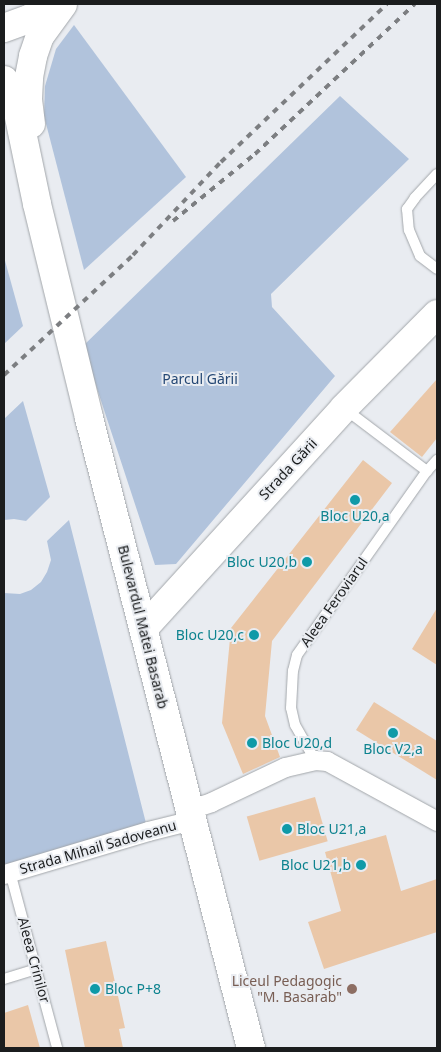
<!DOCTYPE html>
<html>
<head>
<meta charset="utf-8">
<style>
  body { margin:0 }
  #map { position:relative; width:441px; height:1052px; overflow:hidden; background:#e9ecf1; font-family:"Noto Sans",sans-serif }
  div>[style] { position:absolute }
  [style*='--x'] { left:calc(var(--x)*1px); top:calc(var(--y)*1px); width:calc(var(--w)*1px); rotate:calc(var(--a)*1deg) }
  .green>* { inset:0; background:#b1c3dc }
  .building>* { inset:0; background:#eac7a8; transform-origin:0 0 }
  .roads { filter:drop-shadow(0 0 1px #a2a6aa) drop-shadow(0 0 1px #a2a6aa) }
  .lane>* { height:10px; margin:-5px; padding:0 5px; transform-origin:5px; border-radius:5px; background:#fff }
  .street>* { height:19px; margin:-9.5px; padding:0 9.5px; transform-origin:9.5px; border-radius:9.5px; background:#fff }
  .secondary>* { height:28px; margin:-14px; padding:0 14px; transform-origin:14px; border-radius:14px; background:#fff }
  .primary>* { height:28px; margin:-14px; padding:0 14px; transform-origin:14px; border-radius:14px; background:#fff }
  .rail>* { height:4px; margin-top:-2px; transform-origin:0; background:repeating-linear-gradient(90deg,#7c7e81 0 6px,transparent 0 12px) }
  .dots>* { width:14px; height:14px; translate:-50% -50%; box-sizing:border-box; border:2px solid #e9ecf1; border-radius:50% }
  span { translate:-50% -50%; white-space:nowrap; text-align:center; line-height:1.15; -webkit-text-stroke:4px #e9ecf1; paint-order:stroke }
  .park-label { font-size:14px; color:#244774 }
  .street-label { font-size:14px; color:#1b1d1e }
  .culture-label { font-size:14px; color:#0d838f }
  .right { translate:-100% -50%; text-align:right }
  .left { translate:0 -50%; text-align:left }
  .education-label { font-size:14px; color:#785e54 }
  .frame { position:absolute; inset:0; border:5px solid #1b1d1e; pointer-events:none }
</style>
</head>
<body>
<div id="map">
  <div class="green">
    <div style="clip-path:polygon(74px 25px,186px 177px,84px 270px,44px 116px,45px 86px,56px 49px)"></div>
    <div style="clip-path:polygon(340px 96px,409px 159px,271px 294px,272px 307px,335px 376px,176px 564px,155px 565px,83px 346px)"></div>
    <div style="clip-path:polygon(4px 257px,23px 326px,4px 344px)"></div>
    <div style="clip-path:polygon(23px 401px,50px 497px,26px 521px,14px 519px,4px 520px,4px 419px)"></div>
    <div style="clip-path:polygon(69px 520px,148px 831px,4px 874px,4px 593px,20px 594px,31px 590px,41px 582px,47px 572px,51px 560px,47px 541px)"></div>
  </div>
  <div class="building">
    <div style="clip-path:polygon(437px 379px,437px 438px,422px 457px,390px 432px)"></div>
    <div style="clip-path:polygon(363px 460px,392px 483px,272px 641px,265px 716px,280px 757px,243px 774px,222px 723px,231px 628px)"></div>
    <div style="clip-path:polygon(437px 608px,437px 665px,412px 649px)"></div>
    <div style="clip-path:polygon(374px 702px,437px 741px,437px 780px,356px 730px)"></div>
    <div style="left:315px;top:797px;width:46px;height:71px;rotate:74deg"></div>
    <div style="clip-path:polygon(386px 835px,401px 891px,437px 879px,437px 932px,324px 969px,308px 922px,341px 911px,325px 852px)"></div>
    <div style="clip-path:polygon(106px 941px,125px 1028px,119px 1029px,123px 1048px,85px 1048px,65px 950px)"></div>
    <div style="clip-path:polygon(28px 1005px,40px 1048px,4px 1048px,4px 1013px)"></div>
  </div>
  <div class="roads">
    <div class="lane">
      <div style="--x:437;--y:174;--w:33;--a:133"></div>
      <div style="--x:415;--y:198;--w:14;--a:126"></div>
      <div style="--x:407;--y:209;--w:21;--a:85"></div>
      <div style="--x:409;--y:230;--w:28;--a:67"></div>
      <div style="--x:420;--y:256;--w:21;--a:37"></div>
      <div style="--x:345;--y:409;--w:103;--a:37.1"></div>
      <div style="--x:315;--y:760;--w:40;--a:-119.7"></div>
      <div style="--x:295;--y:725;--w:17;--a:-103"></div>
      <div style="--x:291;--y:708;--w:37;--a:-87"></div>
      <div style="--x:293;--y:671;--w:16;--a:-76"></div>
      <div style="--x:297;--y:655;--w:225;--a:-54.8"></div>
      <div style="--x:427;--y:471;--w:15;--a:-48"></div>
      <div style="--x:10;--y:872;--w:182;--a:75"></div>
      <div style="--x:4;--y:979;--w:34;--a:-17"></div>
    </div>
    <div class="street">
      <div style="--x:190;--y:809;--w:22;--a:-18"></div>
      <div style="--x:211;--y:802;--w:82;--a:-25.3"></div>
      <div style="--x:285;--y:767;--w:31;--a:-13"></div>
      <div style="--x:315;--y:760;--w:12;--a:5"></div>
      <div style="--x:327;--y:761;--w:125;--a:28.6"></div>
      <div style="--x:4;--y:874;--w:150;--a:-16.6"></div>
      <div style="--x:148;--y:831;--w:45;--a:-14"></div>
    </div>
    <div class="secondary">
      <div style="--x:144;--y:628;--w:297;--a:-47.7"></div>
      <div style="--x:344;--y:408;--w:132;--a:-45.3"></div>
    </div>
    <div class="primary">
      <div style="--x:4;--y:28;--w:27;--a:-20"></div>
      <div style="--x:29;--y:19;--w:33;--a:-27"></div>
      <div style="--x:4;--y:80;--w:31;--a:65"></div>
      <div style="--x:17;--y:108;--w:98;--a:78.2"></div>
      <div style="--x:37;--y:204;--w:220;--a:76.3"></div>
      <div style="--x:89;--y:418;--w:650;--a:75.58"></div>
      <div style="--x:31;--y:124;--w:25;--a:-97"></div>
      <div style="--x:28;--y:99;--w:22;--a:-87"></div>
      <div style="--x:29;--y:77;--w:21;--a:-79"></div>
      <div style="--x:33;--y:56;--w:21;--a:-71"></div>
      <div style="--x:40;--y:36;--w:39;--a:-54"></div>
    </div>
  </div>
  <div class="rail">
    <div style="--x:173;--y:221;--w:106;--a:-39.3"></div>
    <div style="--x:255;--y:154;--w:219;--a:-43.2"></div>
    <div style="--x:4;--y:375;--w:176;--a:-42.9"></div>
    <div style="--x:133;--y:255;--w:128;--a:-46.6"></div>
    <div style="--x:221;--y:162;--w:229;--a:-43.6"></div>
  </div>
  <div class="dots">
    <div style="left:355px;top:500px;background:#0f9aa8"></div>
    <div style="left:307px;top:562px;background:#0f9aa8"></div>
    <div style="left:254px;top:635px;background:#0f9aa8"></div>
    <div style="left:393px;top:733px;background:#0f9aa8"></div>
    <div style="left:252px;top:743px;background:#0f9aa8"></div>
    <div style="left:287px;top:829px;background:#0f9aa8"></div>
    <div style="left:361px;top:865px;background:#0f9aa8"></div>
    <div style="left:95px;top:989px;background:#0f9aa8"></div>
    <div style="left:352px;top:989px;background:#8d6e63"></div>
  </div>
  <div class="park-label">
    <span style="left:200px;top:379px">Parcul Gării</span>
  </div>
  <div class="street-label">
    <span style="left:288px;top:469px;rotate:-47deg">Strada Gării</span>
    <span style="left:334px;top:602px;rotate:-55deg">Aleea Feroviarul</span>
    <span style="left:143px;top:627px;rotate:76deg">Bulevardul Matei Basarab</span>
    <span style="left:98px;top:847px;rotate:-16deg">Strada Mihail Sadoveanu</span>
    <span style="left:34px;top:960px;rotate:75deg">Aleea Crinilor</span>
  </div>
  <div class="culture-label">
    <span style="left:355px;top:516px">Bloc U20,a</span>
    <span class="right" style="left:297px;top:562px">Bloc U20,b</span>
    <span class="right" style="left:244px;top:635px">Bloc U20,c</span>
    <span class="left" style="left:262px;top:743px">Bloc U20,d</span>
    <span style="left:393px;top:749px">Bloc V2,a</span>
    <span class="left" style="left:297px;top:829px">Bloc U21,a</span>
    <span class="right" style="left:351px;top:865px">Bloc U21,b</span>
    <span class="left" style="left:105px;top:989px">Bloc P+8</span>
  </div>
  <div class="education-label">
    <span class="right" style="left:342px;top:989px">Liceul Pedagogic<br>"M. Basarab"</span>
  </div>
  <div class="frame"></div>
</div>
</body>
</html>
